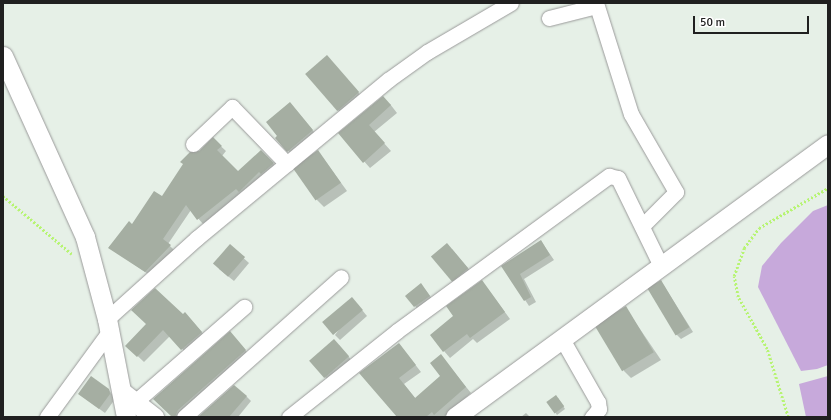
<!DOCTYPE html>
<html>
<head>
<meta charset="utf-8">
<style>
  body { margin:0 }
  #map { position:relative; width:831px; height:420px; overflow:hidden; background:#e6f0e7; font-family:Signika,sans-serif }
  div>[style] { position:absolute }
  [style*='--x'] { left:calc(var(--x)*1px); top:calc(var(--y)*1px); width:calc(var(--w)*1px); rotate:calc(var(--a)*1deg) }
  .water>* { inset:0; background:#c7a9db }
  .shadow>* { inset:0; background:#0003; transform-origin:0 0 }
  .building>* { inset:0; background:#a5aea2; transform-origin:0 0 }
  .path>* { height:2.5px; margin-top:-1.25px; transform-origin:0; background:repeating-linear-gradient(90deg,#b7f473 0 2px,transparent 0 4px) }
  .roads { filter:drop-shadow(0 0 1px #9a9a9a) drop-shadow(0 0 1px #9a9a9a) }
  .minor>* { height:15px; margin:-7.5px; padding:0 7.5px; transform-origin:7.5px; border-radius:7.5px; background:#fff }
  .tertiary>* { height:19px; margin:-9.5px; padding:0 9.5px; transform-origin:9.5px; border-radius:9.5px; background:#fff }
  span { translate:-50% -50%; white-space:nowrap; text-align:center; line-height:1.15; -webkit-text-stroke:3px #fff; paint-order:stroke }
  .frame { position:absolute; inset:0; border:4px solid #202020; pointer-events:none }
  .scale { position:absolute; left:693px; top:16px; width:116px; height:18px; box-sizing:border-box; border:2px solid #202020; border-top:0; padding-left:5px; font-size:12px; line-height:14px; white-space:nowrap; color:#202020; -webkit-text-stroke:3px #fff; paint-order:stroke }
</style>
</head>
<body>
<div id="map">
  <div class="water">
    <div style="clip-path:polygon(828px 205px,828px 365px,817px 369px,801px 371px,758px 287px,762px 266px,781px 243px,813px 211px)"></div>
    <div style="clip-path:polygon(828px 376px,828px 417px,806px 417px,799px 384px)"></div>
  </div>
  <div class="shadow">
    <div style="clip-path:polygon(332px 62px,363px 98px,342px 115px,338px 110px)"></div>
    <div style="clip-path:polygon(290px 103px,319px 138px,295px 158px,276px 138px)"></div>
    <div style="clip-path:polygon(390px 104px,397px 113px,374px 132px,391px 151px,370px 168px,339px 133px)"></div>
    <div style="clip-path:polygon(213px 139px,226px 151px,222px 156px,238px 172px,261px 152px,278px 168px,203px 224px,191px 210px,168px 244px,175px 251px,151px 276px,109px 247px,162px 198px)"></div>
    <div style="clip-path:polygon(318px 151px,347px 191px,324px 207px,317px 200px)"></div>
    <div style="clip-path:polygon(541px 241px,554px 260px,524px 279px,536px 302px,529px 306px,503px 266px)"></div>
    <div style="clip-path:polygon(230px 246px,249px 263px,234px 281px,219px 269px)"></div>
    <div style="clip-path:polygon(452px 249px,472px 273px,457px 285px,432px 257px)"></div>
    <div style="clip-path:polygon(482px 281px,510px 319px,477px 343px,473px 339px,450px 358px,444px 351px,455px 316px)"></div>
    <div style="clip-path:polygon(661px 281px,693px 332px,681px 339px,676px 334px)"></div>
    <div style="left:421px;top:284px;width:21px;height:18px;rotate:53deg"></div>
    <div style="clip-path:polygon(357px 304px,367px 316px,340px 340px,335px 335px)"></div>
    <div style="clip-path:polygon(625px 307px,661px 360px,631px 378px,624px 371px)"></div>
    <div style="clip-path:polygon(183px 316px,191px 320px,207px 338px,188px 355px,170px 336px,144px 362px,127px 346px,148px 324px)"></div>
    <div style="clip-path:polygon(236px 339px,251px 357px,186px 417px,173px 417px,154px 399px)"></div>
    <div style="clip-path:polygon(399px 344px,421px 372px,404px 384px,416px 399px,442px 376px,441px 356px,471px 393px,444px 417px,397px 417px)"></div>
    <div style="clip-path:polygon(339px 345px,353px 362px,329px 382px,325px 377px)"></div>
    <div style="clip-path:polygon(109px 390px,115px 399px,105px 413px,79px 394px)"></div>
    <div style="clip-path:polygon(246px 396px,251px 401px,238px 417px,199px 417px)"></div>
    <div style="clip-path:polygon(558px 398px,565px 409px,557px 415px,548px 402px)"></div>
    <div style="clip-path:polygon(526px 413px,530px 417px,521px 417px)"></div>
  </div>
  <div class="building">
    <div style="left:327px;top:55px;width:49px;height:29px;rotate:49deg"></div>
    <div style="clip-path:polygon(383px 96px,391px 105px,369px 125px,385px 143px,363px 163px,338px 133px)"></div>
    <div style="clip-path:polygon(290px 102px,313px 130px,287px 152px,275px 138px,277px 136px,266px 122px)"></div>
    <div style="clip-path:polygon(213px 137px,222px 146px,217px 150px,238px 171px,261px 150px,274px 163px,261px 174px,259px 172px,239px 192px,236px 189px,197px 220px,186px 205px,163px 239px,171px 245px,145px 272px,108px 248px,129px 221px,132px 224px,154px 191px,162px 196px,183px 164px,180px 162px,190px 152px,199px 151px)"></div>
    <div style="left:318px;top:150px;width:40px;height:31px;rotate:55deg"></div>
    <div style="clip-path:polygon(541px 240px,550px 255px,520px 274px,531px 297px,524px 301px,501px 266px)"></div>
    <div style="left:447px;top:243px;width:33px;height:21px;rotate:50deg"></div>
    <div style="left:230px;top:244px;width:20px;height:26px;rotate:41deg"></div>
    <div style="clip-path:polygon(482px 280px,505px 312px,470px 338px,467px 334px,443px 352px,430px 335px,453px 316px,446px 306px)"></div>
    <div style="left:661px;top:280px;width:55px;height:16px;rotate:59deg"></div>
    <div style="clip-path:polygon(421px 283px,430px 296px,414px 307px,405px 296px)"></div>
    <div style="clip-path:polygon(155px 288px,183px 314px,185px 312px,202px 332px,181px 350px,163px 330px,137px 357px,125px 346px,146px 324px,131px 310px)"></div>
    <div style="left:352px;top:297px;width:17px;height:39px;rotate:50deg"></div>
    <div style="left:626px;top:306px;width:54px;height:37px;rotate:59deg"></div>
    <div style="clip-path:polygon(230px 331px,246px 350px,178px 410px,175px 417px,172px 417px,153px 399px)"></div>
    <div style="left:334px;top:339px;width:23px;height:33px;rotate:49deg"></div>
    <div style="clip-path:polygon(399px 343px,416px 365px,399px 378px,415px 398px,440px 376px,430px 363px,441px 354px,466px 387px,434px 415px,432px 412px,426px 417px,397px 417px,359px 373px)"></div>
    <div style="clip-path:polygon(91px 376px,109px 389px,110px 394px,99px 409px,78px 394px)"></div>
    <div style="clip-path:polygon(234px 385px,247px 396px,229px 417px,198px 417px)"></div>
    <div style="left:556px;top:395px;width:14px;height:12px;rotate:54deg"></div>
  </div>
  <div class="path">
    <div style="--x:3;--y:196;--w:90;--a:40"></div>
    <div style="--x:788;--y:417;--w:71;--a:-107.2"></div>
    <div style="--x:767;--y:349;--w:60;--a:-119.1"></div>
    <div style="--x:738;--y:297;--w:21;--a:-101"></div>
    <div style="--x:734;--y:276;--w:30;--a:-70"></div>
    <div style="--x:744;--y:248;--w:25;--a:-53"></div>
    <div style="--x:759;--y:228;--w:80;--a:-30.1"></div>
  </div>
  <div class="roads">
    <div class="minor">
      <div style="--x:596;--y:3;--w:116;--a:72.5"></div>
      <div style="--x:631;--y:114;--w:90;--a:60"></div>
      <div style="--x:676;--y:192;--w:48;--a:135"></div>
      <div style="--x:549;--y:18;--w:49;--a:-14.3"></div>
      <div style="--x:193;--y:144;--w:54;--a:-43.5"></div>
      <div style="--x:232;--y:107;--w:79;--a:46"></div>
      <div style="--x:107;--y:319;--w:121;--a:-42"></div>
      <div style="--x:197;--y:238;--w:248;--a:-39.6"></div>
      <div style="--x:388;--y:80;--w:48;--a:-35.7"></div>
      <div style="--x:427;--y:52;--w:97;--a:-30.3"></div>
      <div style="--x:562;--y:339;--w:73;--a:60.3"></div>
      <div style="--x:598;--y:402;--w:7;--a:82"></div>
      <div style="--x:599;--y:409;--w:11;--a:131"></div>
      <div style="--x:135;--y:402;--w:145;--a:-41.1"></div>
      <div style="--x:47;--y:417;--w:105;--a:-53.9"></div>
      <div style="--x:184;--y:417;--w:210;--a:-41.7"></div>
      <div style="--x:289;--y:417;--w:138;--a:-38.5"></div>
      <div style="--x:397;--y:331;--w:263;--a:-36.2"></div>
      <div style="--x:609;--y:176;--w:9;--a:13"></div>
      <div style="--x:618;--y:178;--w:98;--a:64"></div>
    </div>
    <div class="tertiary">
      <div style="--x:3;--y:56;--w:199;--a:65.6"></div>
      <div style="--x:85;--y:237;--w:85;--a:75"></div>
      <div style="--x:107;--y:319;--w:100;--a:79"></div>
      <div style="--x:122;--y:392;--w:41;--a:38"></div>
      <div style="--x:455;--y:417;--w:462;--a:-36.2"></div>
    </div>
  </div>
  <div class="frame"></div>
  <div class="scale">50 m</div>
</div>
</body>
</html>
